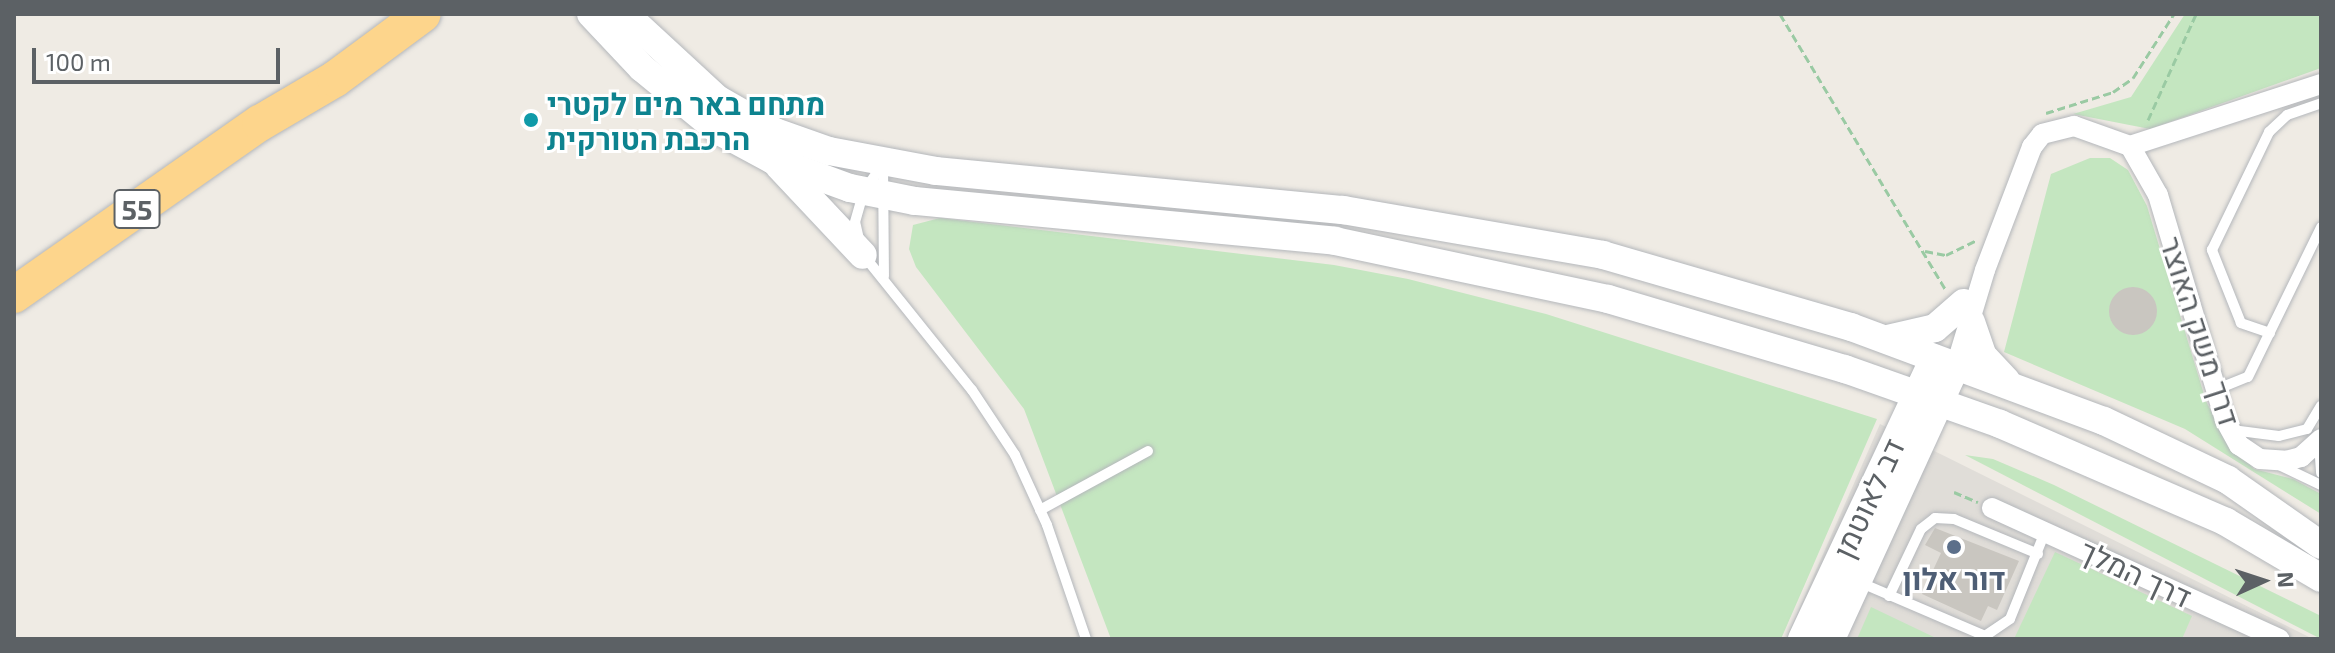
<!DOCTYPE html>
<html>
<head>
<meta charset="utf-8">
<style>
  body { margin:0 }
  #map { position:relative; width:2335px; height:653px; overflow:hidden; background:#efebe4; font-family:"Exo 2",Heebo,sans-serif }
  div>[style] { position:absolute }
  [style*='--x'] { left:calc(var(--x)*1px); top:calc(var(--y)*1px); width:calc(var(--w)*1px); rotate:calc(var(--a)*1deg) }
  .industrial>* { inset:0; background:#e0ddd8 }
  .green>* { inset:0; background:#c4e6c0 }
  .building>* { inset:0; background:#c9c6c0 }
  .round { border-radius:50% }
  .path>* { height:3px; margin-top:-1.5px; transform-origin:0; background:repeating-linear-gradient(90deg,#9acaa3 0 8px,transparent 0 12px) }
  .roads { filter:drop-shadow(0 0 2px #b4b7bb) drop-shadow(0 0 2px #b4b7bb) }
  .lane>* { height:10px; margin:-5px; padding:0 5px; transform-origin:5px; border-radius:5px; background:#fff }
  .street>* { height:20px; margin:-10px; padding:0 10px; transform-origin:10px; border-radius:10px; background:#fff }
  .secondary>* { height:28px; margin:-14px; padding:0 14px; transform-origin:14px; border-radius:14px; background:#fff }
  .highway>* { height:36px; margin:-18px; padding:0 18px; transform-origin:18px; border-radius:18px; background:#fdd58c }
  .dots>* { width:22px; height:22px; translate:-50% -50%; box-sizing:border-box; border:4px solid #fff; border-radius:50% }
  span { translate:-50% -50%; white-space:nowrap; text-align:center; line-height:1.15; -webkit-text-stroke:6px #fff; paint-order:stroke }
  .shield-label span { padding:2px 6px; background:#fff; border:2px solid; border-radius:6px; -webkit-text-stroke-width:0 }
  .shield-label { font-size:28px; color:#5c6165; font-weight:700 }
  .culture-label { font-size:30px; color:#0d838f; font-weight:700 }
  .left { translate:0 -50%; text-align:left }
  .street-label { font-size:30px; color:#5c6165 }
  .service-label { font-size:30px; color:#4e5e75; font-weight:700 }
  .frame { position:absolute; inset:0; border:16px solid #5c6165; pointer-events:none }
  .north { position:absolute; left:2223px; top:541px; width:80px; height:80px; -webkit-text-stroke:6px #fff; paint-order:stroke; rotate:87deg; font-size:22px; font-weight:700; line-height:32px; text-align:center; color:#5c6165 }
  .north::after { content:''; display:block; margin:auto; width:28px; height:36px; background:#5c6165; clip-path:polygon(50% 0,100% 100%,50% 72%,0 100%) }
  .scale { position:absolute; left:32px; top:48px; width:248px; height:36px; box-sizing:border-box; border:4px solid #5c6165; border-top:0; padding-left:10px; font-size:24px; line-height:28px; white-space:nowrap; color:#5c6165; -webkit-text-stroke:6px #fff; paint-order:stroke }
</style>
</head>
<body>
<div id="map">
  <div class="industrial">
    <div style="clip-path:polygon(1880px 424px,2313px 639px,1786px 639px)"></div>
  </div>
  <div class="green">
    <div style="clip-path:polygon(2185px 14px,2321px 14px,2321px 68px,2150px 129px,2073px 114px,2131px 97px)"></div>
    <div style="clip-path:polygon(2090px 158px,2110px 158px,2128px 170px,2147px 206px,2206px 401px,2224px 437px,2254px 469px,2293px 479px,2321px 494px,2321px 514px,2185px 429px,2004px 352px,2051px 174px)"></div>
    <div style="clip-path:polygon(940px 218px,1334px 265px,1408px 279px,1546px 314px,1877px 419px,1781px 639px,1111px 639px,1024px 409px,916px 267px,909px 249px,913px 225px)"></div>
    <div style="clip-path:polygon(1965px 455px,1993px 459px,2054px 485px,2321px 616px,2321px 639px)"></div>
    <div style="clip-path:polygon(2055px 552px,2192px 616px,2182px 639px,2014px 639px)"></div>
    <div style="clip-path:polygon(1871px 607px,1938px 639px,1857px 639px)"></div>
  </div>
  <div class="building">
    <div class="round" style="left:2109px;top:287px;width:48px;height:48px"></div>
    <div style="clip-path:polygon(1935px 528px,2019px 561px,1997px 610px,1988px 606px,1981px 621px,1922px 594px,1941px 553px,1925px 545px)"></div>
  </div>
  <div class="path">
    <div style="--x:1780;--y:14;--w:322;--a:59"></div>
    <div style="--x:2046;--y:113;--w:70;--a:-17.4"></div>
    <div style="--x:2113;--y:92;--w:24;--a:-35"></div>
    <div style="--x:2133;--y:78;--w:76;--a:-57.4"></div>
    <div style="--x:2148;--y:120;--w:116;--a:-65.6"></div>
    <div style="--x:1925;--y:251;--w:21;--a:11"></div>
    <div style="--x:1946;--y:255;--w:34;--a:-26"></div>
    <div style="--x:1954;--y:492;--w:26;--a:23"></div>
  </div>
  <div class="roads">
    <div class="lane">
      <div style="--x:883;--y:164;--w:112;--a:89.5"></div>
      <div style="--x:859;--y:239;--w:17;--a:-103"></div>
      <div style="--x:855;--y:222;--w:32;--a:-74"></div>
      <div style="--x:864;--y:191;--w:33;--a:-55"></div>
      <div style="--x:865;--y:257;--w:171;--a:51.2"></div>
      <div style="--x:972;--y:390;--w:78;--a:56.5"></div>
      <div style="--x:1015;--y:455;--w:77;--a:65.4"></div>
      <div style="--x:1047;--y:525;--w:120;--a:71.1"></div>
      <div style="--x:2270;--y:333;--w:31;--a:-161"></div>
      <div style="--x:2241;--y:323;--w:79;--a:-111.7"></div>
      <div style="--x:2212;--y:250;--w:131;--a:-64.2"></div>
      <div style="--x:2269;--y:132;--w:25;--a:-43"></div>
      <div style="--x:2287;--y:115;--w:36;--a:-19"></div>
      <div style="--x:2215;--y:390;--w:35;--a:-22"></div>
      <div style="--x:2248;--y:377;--w:167;--a:-64"></div>
      <div style="--x:2232;--y:430;--w:47;--a:7.3"></div>
      <div style="--x:2279;--y:436;--w:29;--a:-14"></div>
      <div style="--x:2307;--y:429;--w:27;--a:-59"></div>
      <div style="--x:2319;--y:443;--w:30;--a:86"></div>
      <div style="--x:2279;--y:465;--w:47;--a:25.5"></div>
      <div style="--x:1040;--y:510;--w:123;--a:-28.6"></div>
      <div style="--x:1859;--y:582;--w:137;--a:23.2"></div>
      <div style="--x:1985;--y:636;--w:30;--a:-34"></div>
      <div style="--x:2010;--y:619;--w:94;--a:-68.1"></div>
      <div style="--x:1889;--y:596;--w:74;--a:-64.5"></div>
      <div style="--x:1921;--y:529;--w:18;--a:-38"></div>
      <div style="--x:1935;--y:518;--w:19;--a:3"></div>
      <div style="--x:1954;--y:519;--w:91;--a:22.6"></div>
    </div>
    <div class="street">
      <div style="--x:2321;--y:84;--w:201;--a:162"></div>
      <div style="--x:2130;--y:146;--w:56;--a:60.3"></div>
      <div style="--x:2158;--y:195;--w:235;--a:73.4"></div>
      <div style="--x:2225;--y:420;--w:29;--a:61"></div>
      <div style="--x:2239;--y:445;--w:25;--a:34"></div>
      <div style="--x:2260;--y:459;--w:26;--a:4"></div>
      <div style="--x:2286;--y:461;--w:16;--a:-15"></div>
      <div style="--x:2301;--y:457;--w:27;--a:-42"></div>
      <div style="--x:1956;--y:366;--w:100;--a:-73.2"></div>
      <div style="--x:1985;--y:270;--w:132;--a:-69.1"></div>
      <div style="--x:2032;--y:147;--w:16;--a:-52"></div>
      <div style="--x:2042;--y:134;--w:33;--a:-14"></div>
      <div style="--x:2074;--y:126;--w:59;--a:19.7"></div>
      <div style="--x:1992;--y:508;--w:316;--a:24.5"></div>
    </div>
    <div class="secondary">
      <div style="--x:591;--y:14;--w:74;--a:46.6"></div>
      <div style="--x:642;--y:68;--w:99;--a:39.3"></div>
      <div style="--x:719;--y:131;--w:61;--a:28.2"></div>
      <div style="--x:773;--y:160;--w:82;--a:20"></div>
      <div style="--x:850;--y:188;--w:66;--a:11.3"></div>
      <div style="--x:915;--y:201;--w:422;--a:5.4"></div>
      <div style="--x:1335;--y:241;--w:279;--a:12"></div>
      <div style="--x:1608;--y:299;--w:247;--a:16.5"></div>
      <div style="--x:1845;--y:369;--w:164;--a:19.5"></div>
      <div style="--x:2000;--y:424;--w:246;--a:23.4"></div>
      <div style="--x:2226;--y:522;--w:110;--a:30.5"></div>
      <div style="--x:625;--y:14;--w:125;--a:42.7"></div>
      <div style="--x:717;--y:99;--w:67;--a:29.6"></div>
      <div style="--x:775;--y:132;--w:57;--a:19.4"></div>
      <div style="--x:829;--y:151;--w:109;--a:10.6"></div>
      <div style="--x:936;--y:171;--w:409;--a:5.5"></div>
      <div style="--x:1343;--y:210;--w:264;--a:9.8"></div>
      <div style="--x:1603;--y:255;--w:258;--a:16.2"></div>
      <div style="--x:1851;--y:327;--w:270;--a:20.4"></div>
      <div style="--x:2104;--y:421;--w:137;--a:25.4"></div>
      <div style="--x:2228;--y:480;--w:113;--a:35"></div>
      <div style="--x:779;--y:166;--w:122;--a:46.7"></div>
      <div style="--x:1971;--y:322;--w:36;--a:71"></div>
      <div style="--x:1983;--y:356;--w:34;--a:47"></div>
      <div style="--x:1888;--y:339;--w:48;--a:-13.2"></div>
      <div style="--x:1935;--y:328;--w:38;--a:-41"></div>
      <div style="--x:1802;--y:639;--w:310;--a:-64.8"></div>
      <div style="--x:1831;--y:639;--w:300;--a:-65.4"></div>
    </div>
    <div class="highway">
      <div style="--x:14;--y:295;--w:300;--a:-35"></div>
      <div style="--x:260;--y:123;--w:87;--a:-30.4"></div>
      <div style="--x:335;--y:79;--w:109;--a:-36.5"></div>
    </div>
  </div>
  <div class="dots">
    <div style="left:531px;top:120px;background:#0f9aa8"></div>
    <div style="left:1954px;top:547px;background:#5c6f8a"></div>
  </div>
  <div class="shield-label">
    <span style="left:137px;top:209px">55</span>
  </div>
  <div class="culture-label">
    <span class="left" style="left:547px;top:120px">מתחם באר מים לקטרי<br>הרכבת הטורקית</span>
  </div>
  <div class="street-label">
    <span style="left:2201px;top:331px;rotate:72deg">דרך משק האוצר</span>
    <span style="left:1868px;top:498px;rotate:-65deg">דב לאוטמן</span>
    <span style="left:2136px;top:573px;rotate:25deg">דרך המלך</span>
  </div>
  <div class="service-label">
    <span style="left:1954px;top:578px">דור אלון</span>
  </div>
  <div class="frame"></div>
  <div class="north">N</div>
  <div class="scale">100 m</div>
</div>
</body>
</html>
